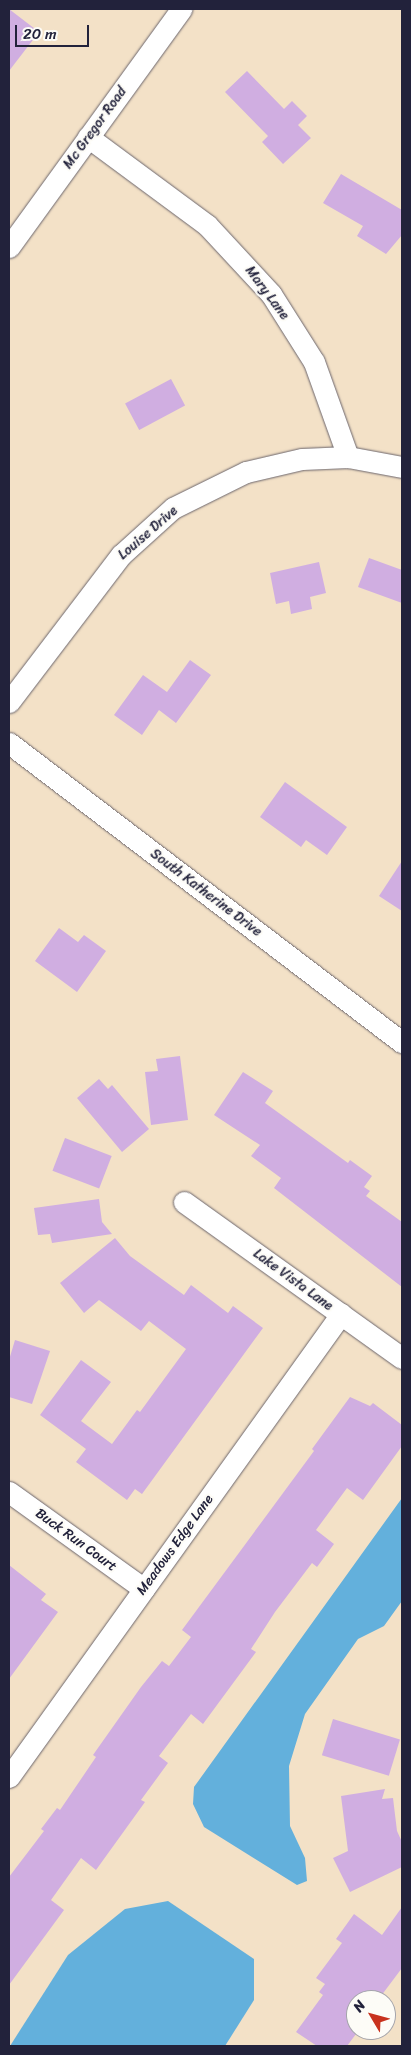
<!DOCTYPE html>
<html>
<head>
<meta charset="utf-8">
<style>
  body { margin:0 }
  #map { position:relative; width:411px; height:2055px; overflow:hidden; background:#f3e1c7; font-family:Sriracha,sans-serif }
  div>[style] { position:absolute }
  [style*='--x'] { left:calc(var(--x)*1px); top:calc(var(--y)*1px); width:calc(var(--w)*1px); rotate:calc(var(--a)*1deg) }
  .water>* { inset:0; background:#63b0dc }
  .building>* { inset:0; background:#d0aee1; transform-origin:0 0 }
  .roads { filter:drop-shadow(0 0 1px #6b656c) drop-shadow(0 0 1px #6b656c) }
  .minor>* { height:21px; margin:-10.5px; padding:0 10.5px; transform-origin:10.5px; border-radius:10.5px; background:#fff }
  span { translate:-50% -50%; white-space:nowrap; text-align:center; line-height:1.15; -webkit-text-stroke:4.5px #fdfcf7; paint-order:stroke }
  .street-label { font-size:14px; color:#22223b }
  .frame { position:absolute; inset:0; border:10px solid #22223b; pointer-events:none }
  .north { position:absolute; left:346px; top:1990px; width:50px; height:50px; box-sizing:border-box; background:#fdfcf7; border:1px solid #a5a5ac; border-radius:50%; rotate:307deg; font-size:14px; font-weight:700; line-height:20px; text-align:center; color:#22223b }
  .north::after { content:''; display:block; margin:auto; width:18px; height:22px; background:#c8321e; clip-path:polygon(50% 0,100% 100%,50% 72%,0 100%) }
  .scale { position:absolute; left:15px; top:25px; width:74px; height:22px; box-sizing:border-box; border:2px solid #22223b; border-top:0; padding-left:6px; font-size:15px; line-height:18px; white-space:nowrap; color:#22223b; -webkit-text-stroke:4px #fdfcf7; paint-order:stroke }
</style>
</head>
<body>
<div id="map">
  <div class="water">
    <div style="clip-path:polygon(402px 1498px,402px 1601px,384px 1626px,358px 1639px,305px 1714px,289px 1766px,290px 1826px,305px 1858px,307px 1881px,297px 1885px,204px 1827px,193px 1804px,194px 1787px)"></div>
    <div style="clip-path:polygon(168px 1901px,254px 1959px,254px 2000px,225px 2046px,10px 2046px,68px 1955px,125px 1909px)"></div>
  </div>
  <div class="building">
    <div style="clip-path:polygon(9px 9px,39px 32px,9px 71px)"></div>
    <div style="clip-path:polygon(247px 71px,284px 109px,292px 101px,307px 116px,298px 125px,311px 138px,283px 164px,262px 142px,268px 136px,225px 92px)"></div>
    <div style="clip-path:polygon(341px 174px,402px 210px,402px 235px,386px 254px,357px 236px,363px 226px,323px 203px)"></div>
    <div style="left:171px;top:379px;width:30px;height:52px;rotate:62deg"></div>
    <div style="clip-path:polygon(369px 558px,402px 570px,402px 603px,358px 587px)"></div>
    <div style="clip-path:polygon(319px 562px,326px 593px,310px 597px,312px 609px,291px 614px,289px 601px,276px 604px,270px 573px)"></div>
    <div style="clip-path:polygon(190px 660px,211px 675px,176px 723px,159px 710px,142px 735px,114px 715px,143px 675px,167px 692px)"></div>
    <div style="clip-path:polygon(285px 782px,347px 827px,327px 855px,306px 840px,301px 847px,260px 817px)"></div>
    <div style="clip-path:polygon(402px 861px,402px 911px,379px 896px)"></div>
    <div style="clip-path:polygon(59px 928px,78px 942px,84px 935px,106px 951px,77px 992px,35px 961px)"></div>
    <div style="clip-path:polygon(180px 1056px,188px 1120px,151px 1125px,145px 1072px,158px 1071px,156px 1059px)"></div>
    <div style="clip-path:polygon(243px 1072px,273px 1091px,265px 1103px,348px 1163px,350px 1160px,372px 1176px,364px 1187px,370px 1191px,366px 1196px,402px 1222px,402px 1287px,274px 1188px,281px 1178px,251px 1156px,260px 1145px,214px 1115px)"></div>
    <div style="clip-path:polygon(99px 1079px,108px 1089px,112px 1085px,149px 1129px,122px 1152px,77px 1098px)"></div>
    <div style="left:65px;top:1138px;width:50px;height:35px;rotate:21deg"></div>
    <div style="clip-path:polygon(99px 1199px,102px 1222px,112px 1234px,52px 1243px,50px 1234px,38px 1235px,34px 1208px)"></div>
    <div style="clip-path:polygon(115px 1238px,130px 1256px,184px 1295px,191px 1285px,228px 1313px,233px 1306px,263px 1328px,142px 1494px,135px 1489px,127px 1500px,76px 1462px,86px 1449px,40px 1415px,81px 1360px,111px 1382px,81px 1421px,112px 1444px,137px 1410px,140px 1412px,186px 1349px,149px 1321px,141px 1331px,99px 1300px,84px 1313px,60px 1283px)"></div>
    <div style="clip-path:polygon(15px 1340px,50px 1351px,32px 1404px,9px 1397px,9px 1360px)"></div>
    <div style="clip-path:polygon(350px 1397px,370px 1406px,373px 1403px,402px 1425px,402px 1446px,363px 1500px,347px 1488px,316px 1530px,334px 1544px,317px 1567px,312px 1563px,275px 1612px,251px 1649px,256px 1652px,203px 1724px,191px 1714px,159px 1756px,168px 1763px,141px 1800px,145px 1802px,96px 1870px,81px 1858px,51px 1900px,64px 1910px,9px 1985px,9px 1877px,44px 1831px,41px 1829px,57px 1808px,60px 1810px,96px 1757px,93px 1755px,141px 1687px,162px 1661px,169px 1666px,191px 1637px,182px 1630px,314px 1451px,312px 1449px)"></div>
    <div style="clip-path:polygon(9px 1565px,46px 1594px,41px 1600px,58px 1612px,9px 1679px)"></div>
    <div style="left:333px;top:1719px;width:70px;height:38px;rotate:17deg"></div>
    <div style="clip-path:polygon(385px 1789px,382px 1799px,393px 1798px,397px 1831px,402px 1842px,402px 1867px,350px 1892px,333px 1858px,348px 1851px,341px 1796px)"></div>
    <div style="clip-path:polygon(402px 1907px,402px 1968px,378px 2000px,356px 2000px,356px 2034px,347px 2046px,317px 2046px,296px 2032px,323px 1995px,319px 1992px,325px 1984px,316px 1978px,342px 1943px,336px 1939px,354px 1914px,382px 1935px)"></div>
  </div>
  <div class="roads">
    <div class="minor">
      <div style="--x:88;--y:137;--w:148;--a:36.5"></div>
      <div style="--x:207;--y:225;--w:94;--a:47.2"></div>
      <div style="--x:271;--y:294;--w:80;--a:57.7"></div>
      <div style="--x:314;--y:362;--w:101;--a:70.3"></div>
      <div style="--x:9;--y:247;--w:294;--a:-54.1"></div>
      <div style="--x:9;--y:702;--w:185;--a:-52.7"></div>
      <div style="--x:121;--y:555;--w:70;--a:-42.1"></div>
      <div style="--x:173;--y:508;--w:81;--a:-26.3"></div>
      <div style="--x:246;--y:472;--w:57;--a:-13.1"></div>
      <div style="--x:302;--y:459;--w:46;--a:-2.5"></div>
      <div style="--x:348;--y:457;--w:55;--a:10.5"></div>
      <div style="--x:9;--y:743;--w:494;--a:37.3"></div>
      <div style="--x:184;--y:1202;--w:268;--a:35.6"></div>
      <div style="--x:9;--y:1492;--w:166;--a:35.7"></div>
      <div style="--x:9;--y:1777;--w:570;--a:-54.36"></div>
    </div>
  </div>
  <div class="street-label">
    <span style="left:95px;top:128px;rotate:-54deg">Mc Gregor Road</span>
    <span style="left:267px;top:293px;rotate:53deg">Mary Lane</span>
    <span style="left:148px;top:533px;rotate:-41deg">Louise Drive</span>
    <span style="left:206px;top:893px;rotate:37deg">South Katherine Drive</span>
    <span style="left:293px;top:1280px;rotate:36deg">Lake Vista Lane</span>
    <span style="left:76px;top:1540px;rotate:36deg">Buck Run Court</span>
    <span style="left:175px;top:1545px;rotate:-54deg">Meadows Edge Lane</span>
  </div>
  <div class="frame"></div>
  <div class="north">N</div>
  <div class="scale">20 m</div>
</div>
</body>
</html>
